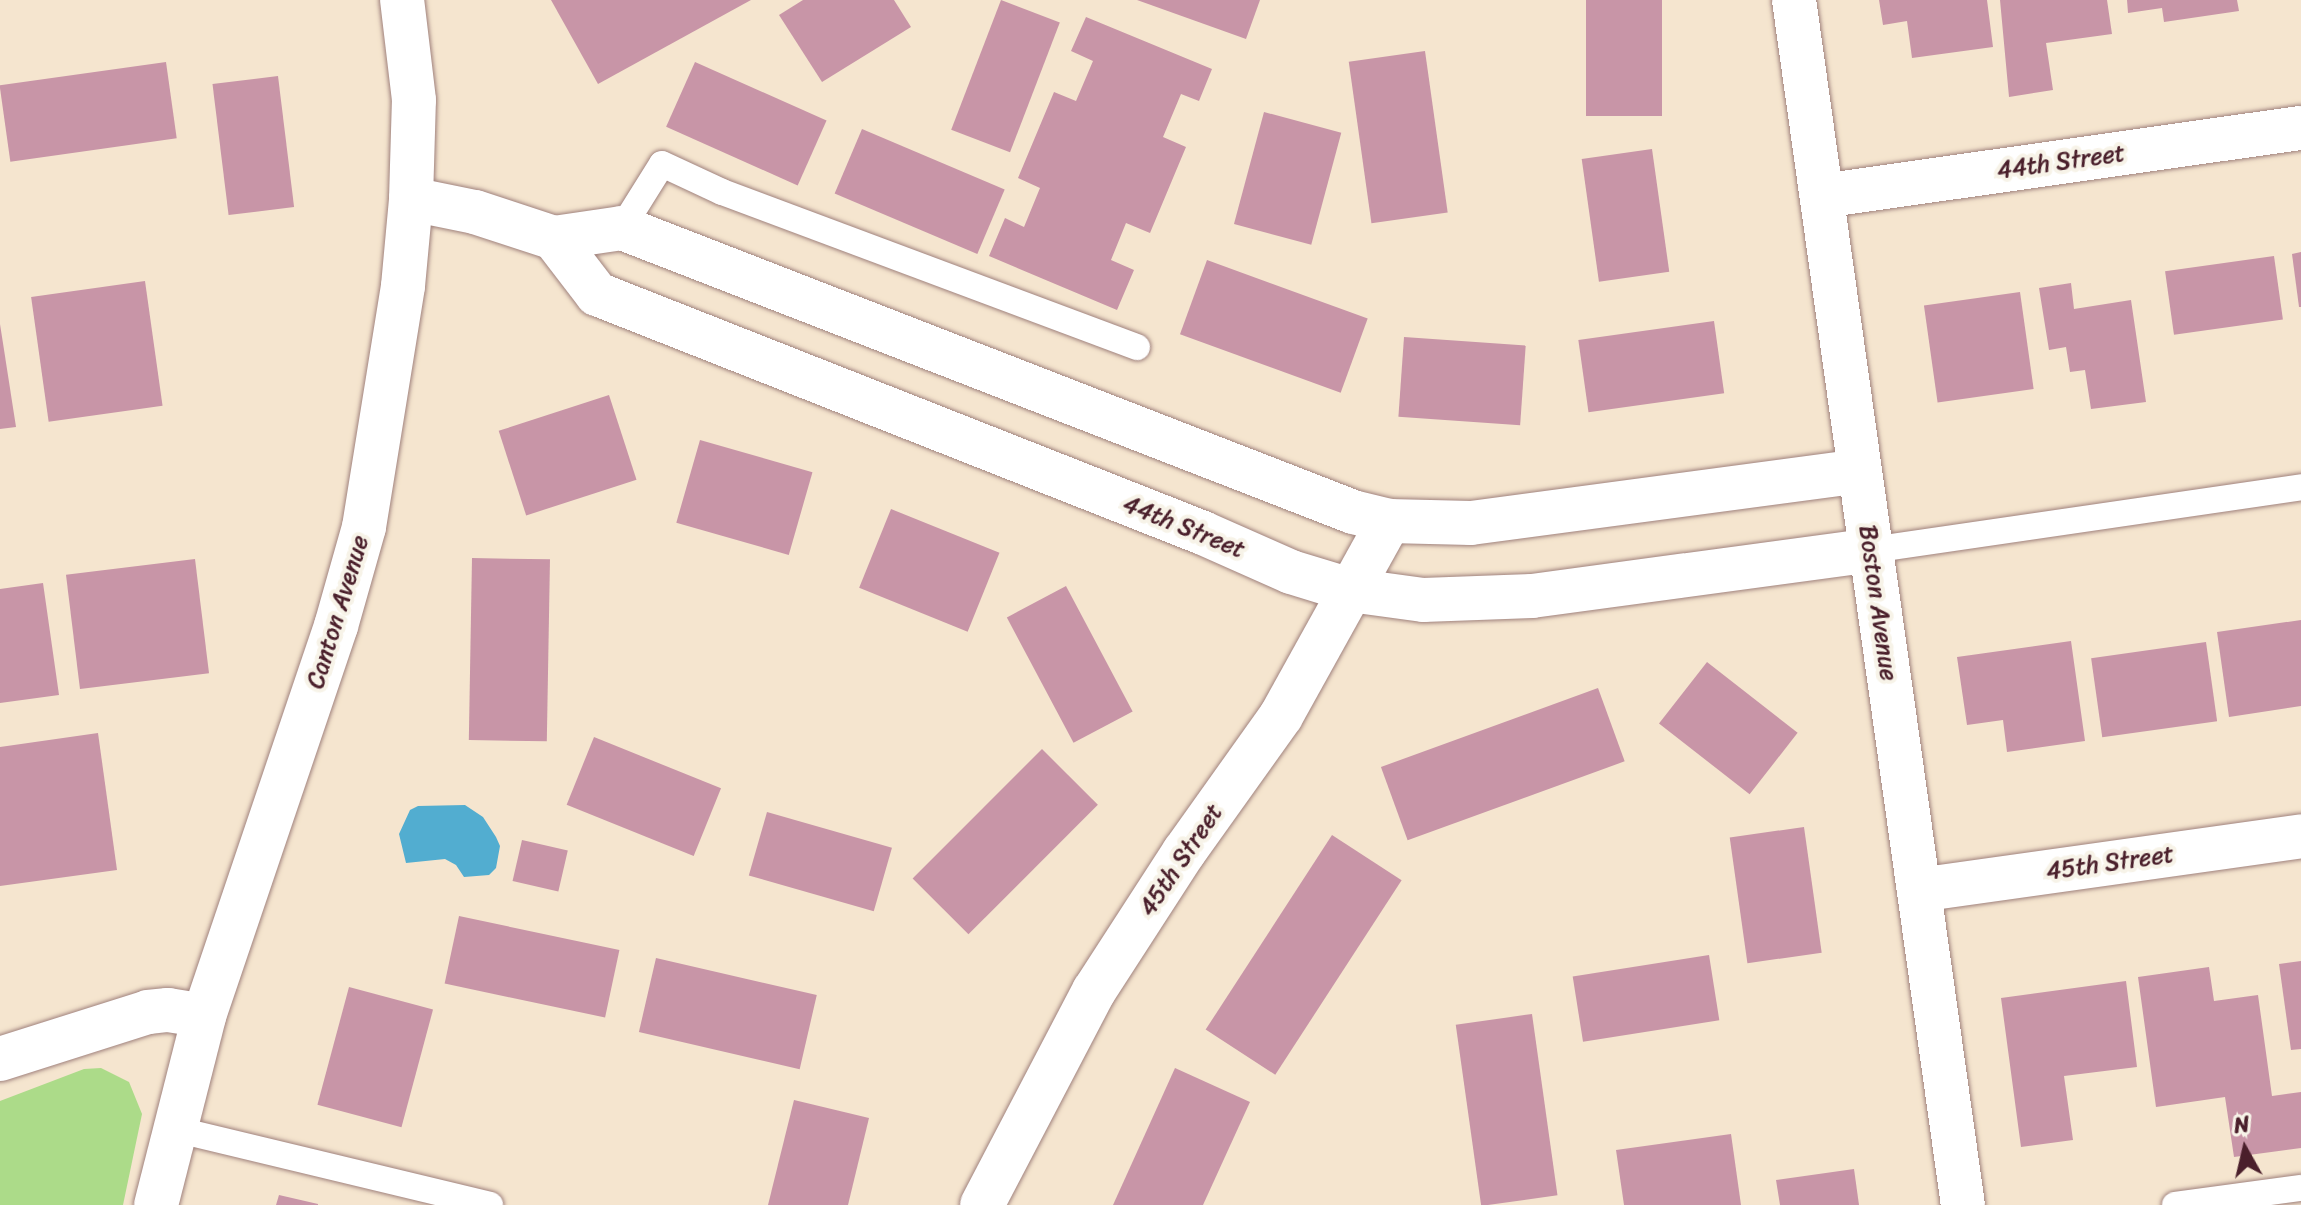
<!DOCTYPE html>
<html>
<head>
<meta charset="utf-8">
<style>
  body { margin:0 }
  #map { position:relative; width:2301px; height:1205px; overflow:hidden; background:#f5e5cf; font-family:Sriracha,sans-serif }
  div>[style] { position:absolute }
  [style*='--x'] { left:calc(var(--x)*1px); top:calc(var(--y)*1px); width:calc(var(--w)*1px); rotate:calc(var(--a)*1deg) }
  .green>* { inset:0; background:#acdb89 }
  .water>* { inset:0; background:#52add0 }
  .building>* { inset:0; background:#c895a7; transform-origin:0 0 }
  .roads { filter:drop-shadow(0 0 2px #a0827d) drop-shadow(0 0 2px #a0827d) }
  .lane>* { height:26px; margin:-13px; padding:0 13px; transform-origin:13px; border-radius:13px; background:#fff }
  .street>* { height:44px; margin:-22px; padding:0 22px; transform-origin:22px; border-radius:22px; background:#fff }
  .secondary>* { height:44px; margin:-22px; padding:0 22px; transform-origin:22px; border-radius:22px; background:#fff }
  span { translate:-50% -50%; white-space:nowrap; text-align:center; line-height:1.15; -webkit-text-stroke:8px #f7f3e8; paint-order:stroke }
  .street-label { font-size:24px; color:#4a1f2b }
  .north { position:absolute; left:2205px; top:1109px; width:80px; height:80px; -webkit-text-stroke:6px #f7f3e8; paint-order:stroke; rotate:352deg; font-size:22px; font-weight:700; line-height:32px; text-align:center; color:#4a1f2b }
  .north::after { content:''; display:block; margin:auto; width:28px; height:36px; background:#4a1f2b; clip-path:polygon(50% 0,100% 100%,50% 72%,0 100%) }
</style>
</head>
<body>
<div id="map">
  <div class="green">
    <div style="clip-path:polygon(101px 1068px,129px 1082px,142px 1114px,123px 1205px,0 1205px,0 1101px,84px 1069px)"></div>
  </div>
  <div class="water">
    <div style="clip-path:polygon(465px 805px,483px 817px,496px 837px,500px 846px,496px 868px,489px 875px,464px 877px,456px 865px,445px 859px,406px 863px,399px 834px,410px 810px,418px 806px)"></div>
  </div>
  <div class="building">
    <div style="clip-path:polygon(551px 0,751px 0,598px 84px)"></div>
    <div style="clip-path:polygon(803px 0,894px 0,911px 27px,822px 82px,779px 15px)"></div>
    <div style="left:1001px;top:0;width:63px;height:139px;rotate:21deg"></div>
    <div style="clip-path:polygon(1137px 0,1260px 0,1246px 39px)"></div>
    <div style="left:1586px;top:0;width:76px;height:116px"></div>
    <div style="clip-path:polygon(1879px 0,1987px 0,1993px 47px,1912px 58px,1907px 21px,1883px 25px)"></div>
    <div style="clip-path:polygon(2000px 0,2107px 0,2112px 34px,2046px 43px,2053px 90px,2009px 97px)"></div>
    <div style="clip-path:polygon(2127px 0,2237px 0,2239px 11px,2164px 22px,2162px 8px,2128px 13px)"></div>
    <div style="clip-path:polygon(1086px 17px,1212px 69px,1199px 101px,1181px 94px,1163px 137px,1186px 147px,1150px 233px,1126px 223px,1111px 260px,1134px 270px,1117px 310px,989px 256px,1005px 218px,1024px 227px,1040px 188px,1018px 178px,1054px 92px,1076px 101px,1093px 61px,1071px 51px)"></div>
    <div style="left:1425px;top:51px;width:163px;height:77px;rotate:82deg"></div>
    <div style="left:166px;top:62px;width:77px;height:168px;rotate:82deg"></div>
    <div style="left:695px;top:62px;width:144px;height:71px;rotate:24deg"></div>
    <div style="left:278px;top:76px;width:132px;height:66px;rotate:83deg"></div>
    <div style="left:1264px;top:112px;width:80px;height:116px;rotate:15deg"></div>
    <div style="left:862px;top:129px;width:155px;height:70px;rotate:23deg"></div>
    <div style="left:1652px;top:149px;width:124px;height:71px;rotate:82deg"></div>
    <div style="clip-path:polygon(2301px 252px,2301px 307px,2299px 307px,2292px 254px)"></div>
    <div style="left:2274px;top:256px;width:64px;height:110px;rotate:82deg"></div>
    <div style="left:1207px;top:260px;width:171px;height:79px;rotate:20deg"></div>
    <div style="left:145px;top:281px;width:126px;height:115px;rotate:82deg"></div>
    <div style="clip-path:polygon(2071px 283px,2074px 309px,2131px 300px,2146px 402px,2091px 409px,2085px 370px,2070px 372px,2066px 347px,2049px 350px,2039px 288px)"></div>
    <div style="left:2020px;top:292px;width:98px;height:97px;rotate:82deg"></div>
    <div style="left:1714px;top:321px;width:73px;height:137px;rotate:82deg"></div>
    <div style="clip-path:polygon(0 324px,16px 427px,0 429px)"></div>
    <div style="left:1404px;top:337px;width:122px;height:80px;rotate:4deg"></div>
    <div style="left:609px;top:395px;width:89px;height:116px;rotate:72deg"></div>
    <div style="left:700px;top:440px;width:117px;height:86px;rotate:16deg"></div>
    <div style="left:891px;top:509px;width:117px;height:85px;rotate:22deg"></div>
    <div style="left:472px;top:558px;width:78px;height:182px;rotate:1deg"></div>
    <div style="left:195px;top:559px;width:115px;height:130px;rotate:83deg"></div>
    <div style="clip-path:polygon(43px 583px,59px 695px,0 703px,0 589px)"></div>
    <div style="left:1066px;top:586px;width:142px;height:67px;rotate:62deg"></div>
    <div style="clip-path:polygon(2301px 620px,2301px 706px,2229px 717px,2217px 632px)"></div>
    <div style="clip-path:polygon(2071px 641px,2085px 741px,2007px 752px,2003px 720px,1967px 725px,1957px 657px)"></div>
    <div style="left:2206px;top:642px;width:80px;height:116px;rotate:82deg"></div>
    <div style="left:1707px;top:662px;width:115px;height:78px;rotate:38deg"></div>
    <div style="left:1598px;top:688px;width:78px;height:231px;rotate:70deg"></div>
    <div style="clip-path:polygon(98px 733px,117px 870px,0 886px,0 747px)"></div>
    <div style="left:594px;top:737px;width:137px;height:73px;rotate:22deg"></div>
    <div style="left:1042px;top:749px;width:79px;height:183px;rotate:45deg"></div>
    <div style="left:767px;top:812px;width:130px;height:66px;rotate:16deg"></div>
    <div style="left:1804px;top:827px;width:127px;height:75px;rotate:82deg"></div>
    <div style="left:1332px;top:835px;width:83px;height:232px;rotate:33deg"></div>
    <div style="left:522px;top:840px;width:47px;height:42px;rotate:13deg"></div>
    <div style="left:459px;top:916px;width:164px;height:69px;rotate:12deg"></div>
    <div style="left:1709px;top:955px;width:66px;height:138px;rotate:81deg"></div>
    <div style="left:656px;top:958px;width:165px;height:76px;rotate:13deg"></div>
    <div style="clip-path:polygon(2301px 961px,2301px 1049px,2291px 1050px,2279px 964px)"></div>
    <div style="clip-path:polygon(2209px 967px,2214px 1001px,2258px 995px,2272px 1096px,2301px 1092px,2301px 1148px,2234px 1157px,2225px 1097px,2156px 1107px,2138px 977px)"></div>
    <div style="clip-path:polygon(2126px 981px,2137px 1067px,2064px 1076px,2073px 1140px,2021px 1147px,2001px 998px)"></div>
    <div style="left:349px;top:987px;width:87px;height:122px;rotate:15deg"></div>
    <div style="left:1532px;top:1014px;width:183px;height:77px;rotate:82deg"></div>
    <div style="clip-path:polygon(1175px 1068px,1250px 1102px,1203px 1205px,1113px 1205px)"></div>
    <div style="clip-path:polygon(794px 1100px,869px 1118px,848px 1205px,768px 1205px)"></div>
    <div style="clip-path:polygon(1731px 1134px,1741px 1205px,1624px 1205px,1616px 1150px)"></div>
    <div style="clip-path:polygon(1854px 1169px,1859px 1205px,1780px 1205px,1776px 1180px)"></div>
    <div style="clip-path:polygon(279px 1195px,318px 1204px,318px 1205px,276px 1205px)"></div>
  </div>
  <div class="roads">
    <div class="lane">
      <div style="--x:622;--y:228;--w:75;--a:-58"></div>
      <div style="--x:662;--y:164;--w:66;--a:25"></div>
      <div style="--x:722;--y:192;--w:443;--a:20.5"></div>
      <div style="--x:1871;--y:550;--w:435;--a:-8.3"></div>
      <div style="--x:174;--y:1129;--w:325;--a:13.5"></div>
      <div style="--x:2175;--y:1205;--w:127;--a:-7.7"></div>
    </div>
    <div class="street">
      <div style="--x:1822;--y:196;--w:484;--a:-8.1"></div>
      <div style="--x:411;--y:199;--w:65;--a:11.5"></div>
      <div style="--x:475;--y:212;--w:83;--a:18.2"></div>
      <div style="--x:554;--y:238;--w:69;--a:-8.4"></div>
      <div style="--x:622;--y:228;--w:784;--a:21.23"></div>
      <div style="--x:1353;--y:512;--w:37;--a:14"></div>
      <div style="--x:1389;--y:521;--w:82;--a:1.4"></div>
      <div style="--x:1471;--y:523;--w:392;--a:-7.6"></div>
      <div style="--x:554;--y:238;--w:71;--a:52.5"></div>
      <div style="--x:597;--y:294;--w:651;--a:21.52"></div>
      <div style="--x:1203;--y:533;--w:96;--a:23.9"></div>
      <div style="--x:1291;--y:572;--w:62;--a:17"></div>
      <div style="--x:1350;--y:590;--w:74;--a:7.8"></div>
      <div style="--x:1423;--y:600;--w:109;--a:-2.1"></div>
      <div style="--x:1532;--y:596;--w:342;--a:-7.7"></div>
      <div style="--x:1919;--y:890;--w:386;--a:-8"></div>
      <div style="--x:0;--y:1059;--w:155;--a:-17.6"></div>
      <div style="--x:148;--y:1012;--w:20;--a:-6"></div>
      <div style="--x:168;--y:1010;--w:36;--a:9"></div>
      <div style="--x:156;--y:1205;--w:195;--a:-75.7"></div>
      <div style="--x:204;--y:1016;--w:412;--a:-71.3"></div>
      <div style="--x:336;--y:626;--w:103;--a:-74.2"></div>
      <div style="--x:364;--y:527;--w:244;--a:-80.8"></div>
      <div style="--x:403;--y:286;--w:87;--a:-84.7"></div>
      <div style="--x:411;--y:199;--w:99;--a:-88.3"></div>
      <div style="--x:414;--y:100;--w:101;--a:-96.8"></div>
      <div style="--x:982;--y:1205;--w:242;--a:-62.4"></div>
      <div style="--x:1094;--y:991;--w:166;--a:-57.1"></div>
      <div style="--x:1184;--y:852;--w:167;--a:-54.5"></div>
      <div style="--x:1281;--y:716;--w:223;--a:-61"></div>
    </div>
    <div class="secondary">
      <div style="--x:1794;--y:0;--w:1217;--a:82.02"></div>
    </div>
  </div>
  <div class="street-label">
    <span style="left:2061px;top:162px;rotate:-8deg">44th Street</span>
    <span style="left:1184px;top:527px;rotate:22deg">44th Street</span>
    <span style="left:1878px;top:603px;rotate:82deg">Boston Avenue</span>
    <span style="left:338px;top:612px;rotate:-73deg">Canton Avenue</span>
    <span style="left:1181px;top:860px;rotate:-56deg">45th Street</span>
    <span style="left:2110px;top:863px;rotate:-8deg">45th Street</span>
  </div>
  <div class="north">N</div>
</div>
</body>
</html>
